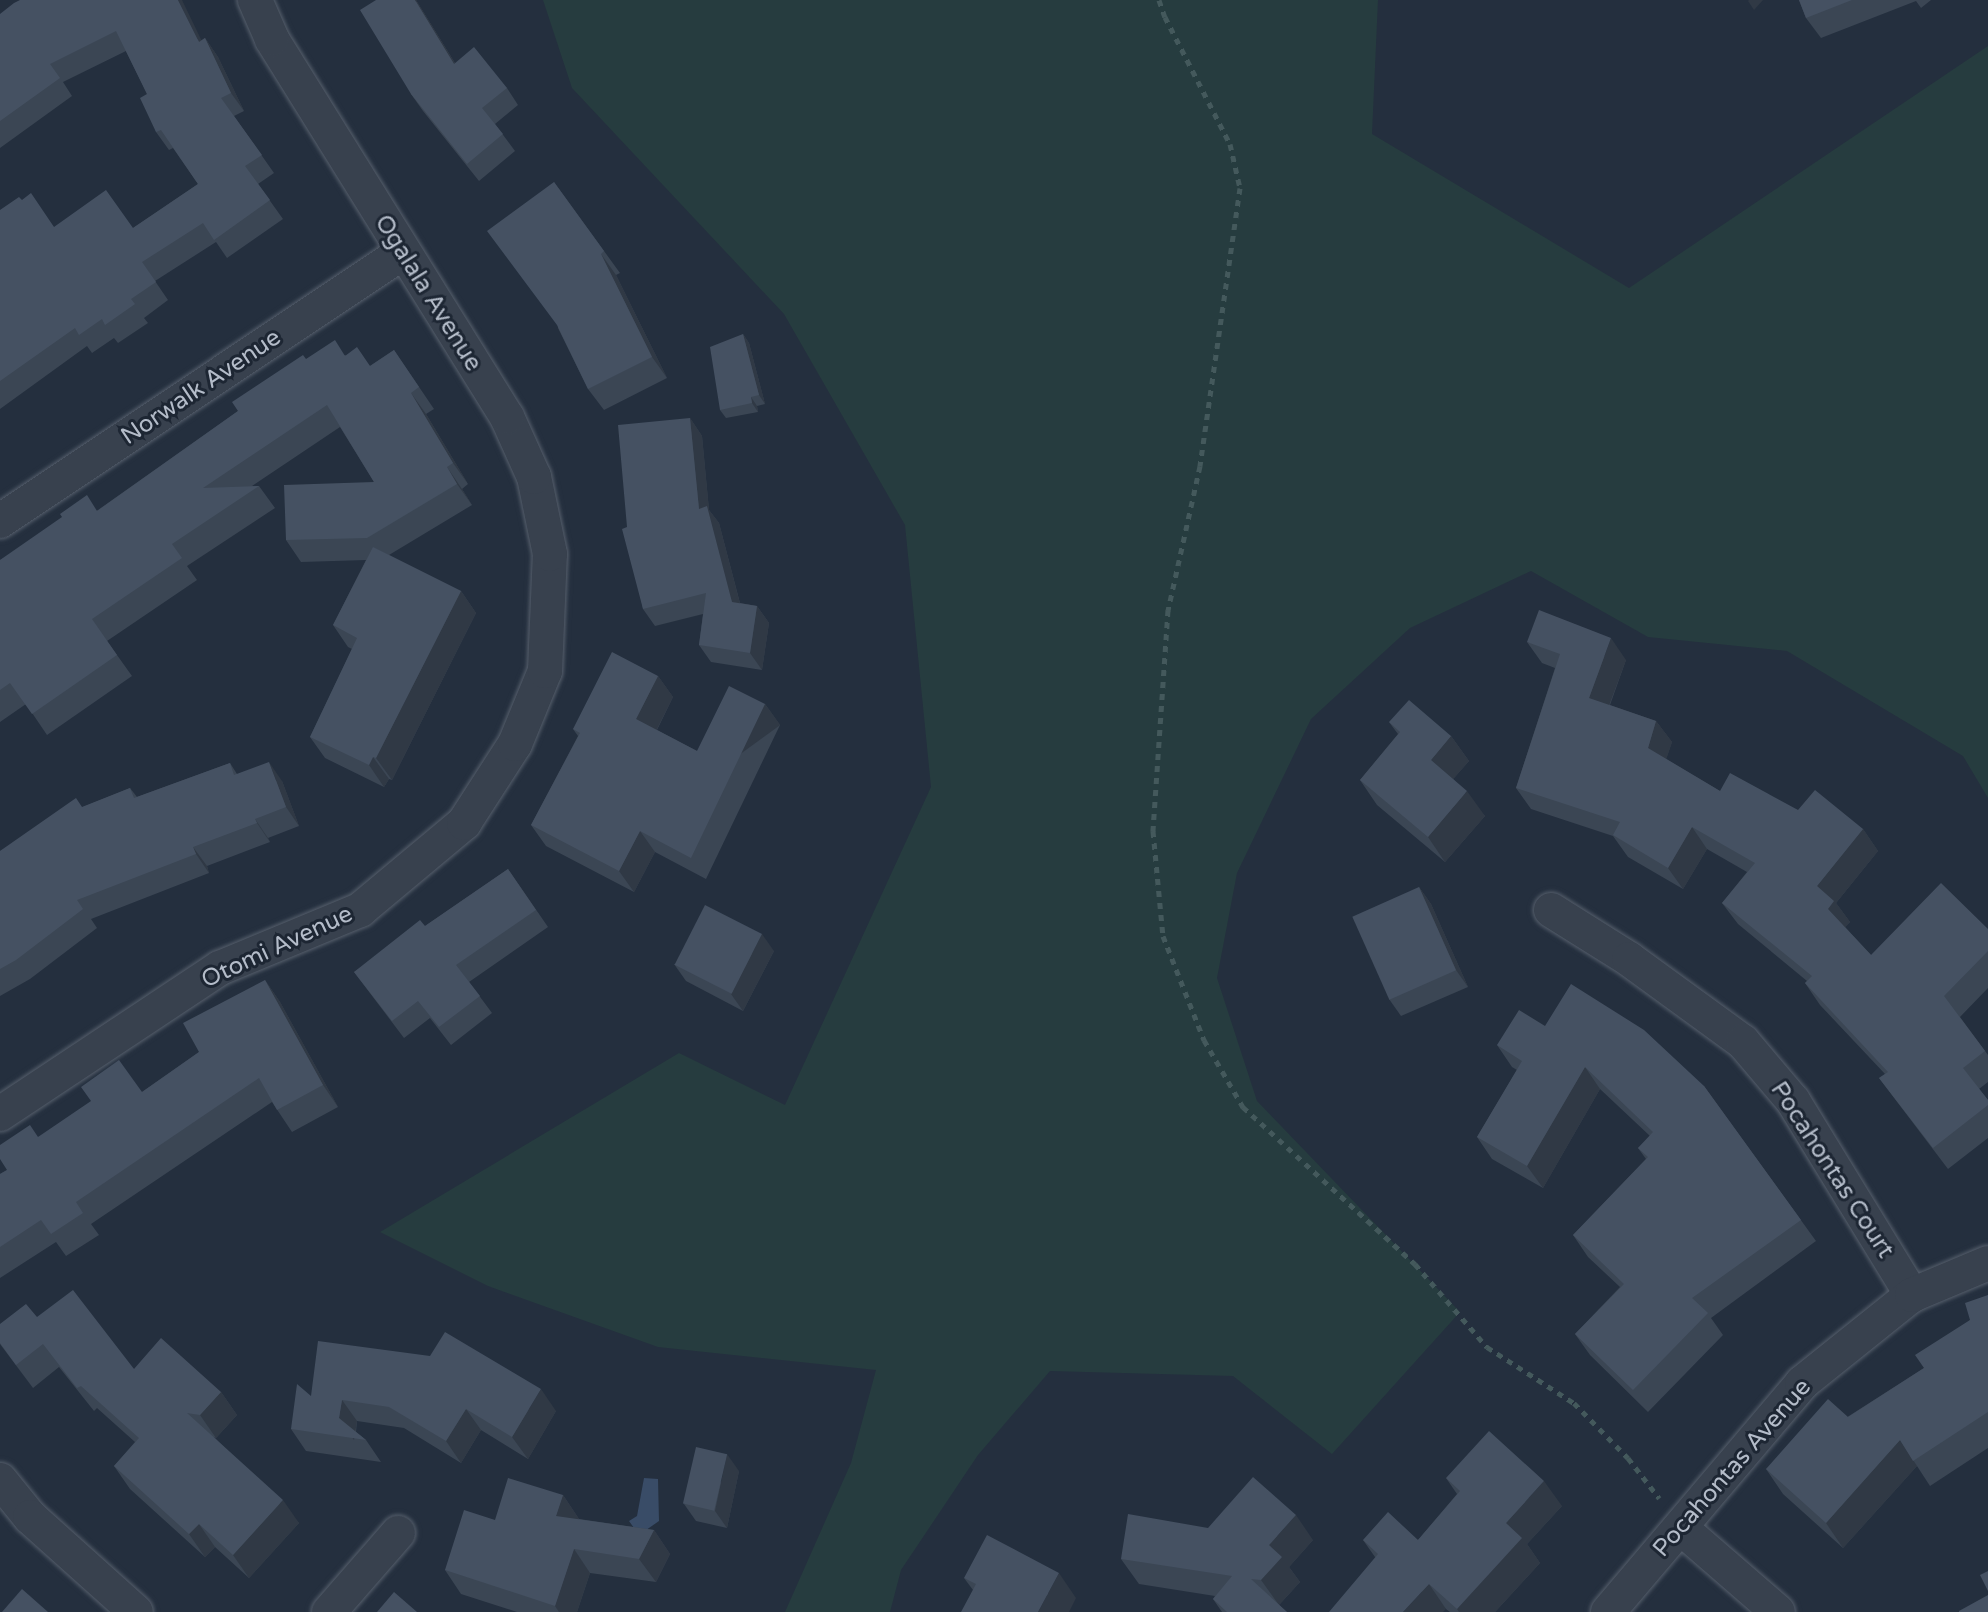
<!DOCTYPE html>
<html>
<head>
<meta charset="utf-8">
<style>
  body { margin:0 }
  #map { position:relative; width:1988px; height:1612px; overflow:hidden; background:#242f3e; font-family:"Varela Round",sans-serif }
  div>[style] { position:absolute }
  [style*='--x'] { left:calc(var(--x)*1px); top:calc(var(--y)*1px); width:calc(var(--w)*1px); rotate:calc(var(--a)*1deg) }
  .green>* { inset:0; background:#263c3f }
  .water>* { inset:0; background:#394c67 }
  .path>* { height:5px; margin-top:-2.5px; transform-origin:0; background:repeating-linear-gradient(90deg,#44595c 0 6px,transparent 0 12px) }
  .roads { filter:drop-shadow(0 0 2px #565f6c) drop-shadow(0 0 2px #565f6c) }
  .minor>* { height:34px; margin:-17px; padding:0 17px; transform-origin:17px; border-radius:17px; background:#38414e }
  .wall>* { inset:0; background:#3b4654 }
  .shaded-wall>* { inset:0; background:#303945; transform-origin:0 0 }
  .building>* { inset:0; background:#455162; transform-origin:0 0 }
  span { translate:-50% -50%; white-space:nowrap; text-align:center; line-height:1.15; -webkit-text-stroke:6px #1d2633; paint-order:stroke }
  .street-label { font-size:24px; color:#b4bcc9 }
</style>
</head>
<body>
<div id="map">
  <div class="green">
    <div style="clip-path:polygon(543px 0,1378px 0,1372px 134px,1629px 288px,1988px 46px,1988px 798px,1963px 756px,1787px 651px,1648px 637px,1531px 571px,1410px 628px,1311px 719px,1237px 873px,1217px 978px,1257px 1101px,1460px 1312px,1332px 1454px,1233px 1376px,1050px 1371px,978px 1455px,901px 1570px,890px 1612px,785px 1612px,851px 1463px,876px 1370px,658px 1347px,488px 1286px,380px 1232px,679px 1053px,785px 1105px,931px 787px,905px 525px,784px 314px,572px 88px)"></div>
  </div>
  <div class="water">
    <div style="clip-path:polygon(644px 1478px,658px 1479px,659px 1521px,639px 1535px,629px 1521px,637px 1516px)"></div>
  </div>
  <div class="path">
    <div style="--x:1159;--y:0;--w:18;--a:71"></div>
    <div style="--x:1165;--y:17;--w:143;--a:62.9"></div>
    <div style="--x:1230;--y:144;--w:45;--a:77.2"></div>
    <div style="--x:1240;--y:188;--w:281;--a:98.2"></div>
    <div style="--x:1200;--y:466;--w:148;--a:102.5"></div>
    <div style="--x:1168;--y:610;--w:222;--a:93.9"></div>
    <div style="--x:1153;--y:831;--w:105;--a:84.6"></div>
    <div style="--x:1163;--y:936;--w:112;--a:68.5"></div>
    <div style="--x:1204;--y:1040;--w:78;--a:59.8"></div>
    <div style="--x:1243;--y:1107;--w:233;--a:42.4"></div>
    <div style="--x:1415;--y:1264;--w:110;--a:49.1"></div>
    <div style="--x:1487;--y:1347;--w:103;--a:32.8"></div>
    <div style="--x:1574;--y:1403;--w:77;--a:45.5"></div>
    <div style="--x:1628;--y:1458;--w:51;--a:52.2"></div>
  </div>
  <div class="roads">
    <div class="minor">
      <div style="--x:0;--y:521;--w:483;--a:-33.7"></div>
      <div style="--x:1551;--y:910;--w:92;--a:32.1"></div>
      <div style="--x:1629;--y:959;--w:141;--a:36.1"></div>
      <div style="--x:1743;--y:1042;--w:77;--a:49.7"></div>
      <div style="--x:1793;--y:1101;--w:228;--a:58.5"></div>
      <div style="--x:0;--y:1114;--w:264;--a:-33.6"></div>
      <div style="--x:220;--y:968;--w:152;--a:-22.5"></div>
      <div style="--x:360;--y:910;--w:136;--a:-39.9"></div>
      <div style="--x:464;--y:823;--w:94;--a:-57.2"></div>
      <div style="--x:515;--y:744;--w:79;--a:-67.7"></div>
      <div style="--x:545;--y:671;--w:117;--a:-87.6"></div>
      <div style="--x:550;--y:554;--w:79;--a:-101.7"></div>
      <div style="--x:534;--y:477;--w:66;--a:-114.2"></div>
      <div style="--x:507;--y:417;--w:445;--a:-121.9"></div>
      <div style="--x:272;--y:39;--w:43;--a:-113.6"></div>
      <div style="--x:0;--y:1480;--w:48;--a:51"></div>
      <div style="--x:30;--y:1517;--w:142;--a:41.9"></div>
      <div style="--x:1681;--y:1528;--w:128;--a:40.9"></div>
      <div style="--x:329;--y:1612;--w:105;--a:-48.9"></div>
      <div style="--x:1608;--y:1612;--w:300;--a:-49.7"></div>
      <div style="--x:1802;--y:1383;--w:141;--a:-38.7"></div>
      <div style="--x:1912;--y:1295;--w:82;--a:-22.8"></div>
    </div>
  </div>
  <div class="wall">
    <div style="clip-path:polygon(416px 0,455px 63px,507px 88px,518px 105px,495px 124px,515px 151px,479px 181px,423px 111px,411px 94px)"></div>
    <div style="clip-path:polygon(1799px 0,1931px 0,1921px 8px,1916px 1px,1821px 38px,1806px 18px)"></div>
    <div style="clip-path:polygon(0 14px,202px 40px,205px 38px,218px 57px,244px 111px,234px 116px,274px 173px,258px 184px,283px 219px,227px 258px,216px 242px,155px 281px,168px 300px,144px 318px,148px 323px,118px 343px,114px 338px,92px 353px,87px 346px,0 409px,0 210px,54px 227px,133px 228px,198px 184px,173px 148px,169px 150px,156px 132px,147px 94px,126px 51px,63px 82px,72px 96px,0 148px)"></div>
    <div style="clip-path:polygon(554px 182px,620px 273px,616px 275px,667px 378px,604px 410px,588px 389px,558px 328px)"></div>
    <div style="clip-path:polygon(743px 334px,749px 343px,765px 404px,757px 406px,758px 412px,726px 418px,720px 410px)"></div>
    <div style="clip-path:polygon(394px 350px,434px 409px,426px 414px,468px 484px,462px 489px,472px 505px,389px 555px,461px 591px,476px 613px,392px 780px,389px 779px,384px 787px,325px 758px,310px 737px,352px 649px,348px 647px,333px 625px,366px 560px,301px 562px,286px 540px,374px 482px,340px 427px,252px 486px,259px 486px,275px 508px,187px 566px,197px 580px,107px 641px,132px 676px,47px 735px,26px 704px,0 722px,0 560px,98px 510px,238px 411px,306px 359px,345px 355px,370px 366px)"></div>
    <div style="clip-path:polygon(690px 418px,702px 436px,709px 510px,719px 523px,740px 603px,757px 606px,769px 623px,762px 670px,711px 662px,699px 645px,703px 614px,655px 626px,643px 609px,627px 527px)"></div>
    <div style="clip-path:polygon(1527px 642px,1626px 660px,1610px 705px,1656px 721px,1672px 742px,1666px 759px,1720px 791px,1798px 810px,1863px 829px,1878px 851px,1836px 903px,1850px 922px,1845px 927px,1871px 955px,1988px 929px,1988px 988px,1960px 1017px,1988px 1055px,1988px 1082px,1979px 1089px,1988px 1100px,1988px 1138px,1948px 1169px,1879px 1078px,1885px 1074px,1820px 1005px,1805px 983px,1807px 981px,1738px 924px,1722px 903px,1747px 872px,1707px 849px,1683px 889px,1628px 857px,1613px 836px,1531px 809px,1516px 788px,1555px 668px,1542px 663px)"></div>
    <div style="clip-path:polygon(658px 676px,673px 697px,657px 730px,697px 751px,765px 704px,780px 725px,706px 879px,655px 852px,634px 892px,546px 846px,531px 825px,578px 736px,573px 729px)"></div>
    <div style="clip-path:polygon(1389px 722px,1451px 736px,1469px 761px,1453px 779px,1485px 816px,1445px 862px,1377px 805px,1360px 780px,1398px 734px)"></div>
    <div style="clip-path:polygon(230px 763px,237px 774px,282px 781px,299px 826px,268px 838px,270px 842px,207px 866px,209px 873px,91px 919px,97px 928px,30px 979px,0 996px,0 851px,83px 807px,130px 788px,137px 797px)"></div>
    <div style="clip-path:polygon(508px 869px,548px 927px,469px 982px,492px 1013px,451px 1045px,430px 1018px,404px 1038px,354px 972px,425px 926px)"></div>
    <div style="clip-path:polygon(1419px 887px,1431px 904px,1468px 987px,1401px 1016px,1389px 999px)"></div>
    <div style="clip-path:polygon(774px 951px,743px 1011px,686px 981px,674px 964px)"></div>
    <div style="clip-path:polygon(265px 980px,280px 1002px,338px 1107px,292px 1132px,272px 1102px,91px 1224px,99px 1235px,66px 1256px,56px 1242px,0 1278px,0 1174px,7px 1170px,38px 1137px,142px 1092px,199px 1052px)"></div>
    <div style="clip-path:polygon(1545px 1026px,1704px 1086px,1816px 1241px,1711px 1318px,1723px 1335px,1648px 1412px,1590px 1355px,1575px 1334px,1620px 1287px,1588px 1257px,1573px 1235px,1646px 1159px,1638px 1148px,1650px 1136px,1600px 1089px,1543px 1188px,1492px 1159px,1477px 1137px,1517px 1070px,1512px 1067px,1497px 1045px)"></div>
    <div style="clip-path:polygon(1988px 1295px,1988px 1448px,1930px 1486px,1917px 1466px,1843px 1548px,1783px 1494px,1766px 1469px,1924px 1368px,1970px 1320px)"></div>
    <div style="clip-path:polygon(37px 1317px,134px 1369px,221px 1392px,237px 1415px,216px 1438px,214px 1437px,299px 1523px,249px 1578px,215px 1547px,205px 1557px,130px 1489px,114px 1466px,135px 1442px,97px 1408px,94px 1411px,59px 1367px,33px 1388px,0 1344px,0 1324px)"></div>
    <div style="clip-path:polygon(311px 1396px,556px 1411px,528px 1459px,481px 1430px,461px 1463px,404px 1428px,357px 1421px,356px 1432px,366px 1440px,381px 1462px,306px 1451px,291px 1429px)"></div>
    <div style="clip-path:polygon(739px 1471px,727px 1528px,696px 1521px,684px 1504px)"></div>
    <div style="clip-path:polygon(1446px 1478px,1562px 1506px,1527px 1544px,1540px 1563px,1495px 1612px,1450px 1612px,1375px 1557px,1363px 1540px,1418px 1540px,1457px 1494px)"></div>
    <div style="clip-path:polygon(563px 1495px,579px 1519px,654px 1530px,670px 1554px,656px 1582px,590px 1573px,577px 1612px,517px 1612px,461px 1594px,445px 1570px,495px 1520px)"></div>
    <div style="clip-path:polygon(1208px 1528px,1313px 1540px,1289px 1567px,1300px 1582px,1279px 1605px,1287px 1612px,1222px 1612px,1213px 1599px,1215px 1596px,1139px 1584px,1121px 1559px)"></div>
    <div style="clip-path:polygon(964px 1578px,1076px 1598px,973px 1590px)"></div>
  </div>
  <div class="shaded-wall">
    <div style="clip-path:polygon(178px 0,182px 0,211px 60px,199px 42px)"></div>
    <div style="clip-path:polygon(415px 0,416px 0,466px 81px,454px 64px)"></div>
    <div style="clip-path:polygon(1749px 0,1763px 0,1754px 10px,1748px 1px)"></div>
    <div style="clip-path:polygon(205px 38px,218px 57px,244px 111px,231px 93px)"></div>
    <div style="clip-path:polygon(601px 254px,616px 275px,667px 378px,652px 357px)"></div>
    <div style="clip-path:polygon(743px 334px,749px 343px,765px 404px,759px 395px)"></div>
    <div style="clip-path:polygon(411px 393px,426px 414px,468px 484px,453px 463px)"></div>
    <div style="clip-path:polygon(751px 397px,757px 406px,758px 412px,752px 403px)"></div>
    <div style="clip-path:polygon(690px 418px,702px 436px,709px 510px,719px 523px,744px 619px,732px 602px,699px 509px)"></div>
    <div style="clip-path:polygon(447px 467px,462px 489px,472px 505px,457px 484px)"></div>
    <div style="clip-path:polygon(461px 591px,476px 613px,392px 780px,376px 758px)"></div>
    <div style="clip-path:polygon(757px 606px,769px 623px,762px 670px,750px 653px)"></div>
    <div style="clip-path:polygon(1611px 638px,1626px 660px,1604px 719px,1589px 698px)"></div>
    <div style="clip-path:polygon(658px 676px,673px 697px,651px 741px,636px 719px)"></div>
    <div style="left:765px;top:704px;width:26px;height:171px;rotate:54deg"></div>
    <div style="clip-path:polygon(1656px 721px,1672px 742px,1663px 769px,1648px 748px)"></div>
    <div style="clip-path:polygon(1451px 736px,1469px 761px,1448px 785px,1431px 760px)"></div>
    <div style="clip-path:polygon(373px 757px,389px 779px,384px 787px,369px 765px)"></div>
    <div style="clip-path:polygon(269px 762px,282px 781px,299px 826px,286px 807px)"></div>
    <div style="clip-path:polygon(1467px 791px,1485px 816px,1445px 862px,1428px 837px)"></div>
    <div style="clip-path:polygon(255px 819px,268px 838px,270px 842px,257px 823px)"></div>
    <div style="clip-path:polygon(1692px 827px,1707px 849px,1683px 889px,1668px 868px)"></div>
    <div style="clip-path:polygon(1863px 829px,1878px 851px,1836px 903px,1850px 922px,1843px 930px,1828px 909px,1817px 886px)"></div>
    <div style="clip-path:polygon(640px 831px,655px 852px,634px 892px,619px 871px)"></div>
    <div style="clip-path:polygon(193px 847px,207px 866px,209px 873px,196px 854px)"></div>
    <div style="clip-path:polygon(1419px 887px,1431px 904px,1468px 987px,1456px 970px)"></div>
    <div style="clip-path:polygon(762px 934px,774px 951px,743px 1011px,731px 994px)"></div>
    <div style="clip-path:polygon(265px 980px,280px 1002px,338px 1107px,323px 1085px)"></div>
    <div style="clip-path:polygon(1585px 1067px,1600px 1089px,1543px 1188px,1527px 1166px)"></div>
    <div style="clip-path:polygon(541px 1389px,556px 1411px,528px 1459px,512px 1437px)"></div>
    <div style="clip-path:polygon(221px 1392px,237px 1415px,216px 1438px,200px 1415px)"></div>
    <div style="clip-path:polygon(342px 1400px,357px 1421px,354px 1440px,339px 1418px)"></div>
    <div style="clip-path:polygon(466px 1409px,481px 1430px,461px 1463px,446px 1441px)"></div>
    <div style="clip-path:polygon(1900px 1440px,1917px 1466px,1843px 1548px,1826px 1523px)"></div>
    <div style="clip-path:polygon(727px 1454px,739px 1471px,727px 1528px,715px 1511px)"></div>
    <div style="clip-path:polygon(1544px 1481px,1562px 1506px,1527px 1544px,1540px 1563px,1495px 1612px,1459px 1612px,1457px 1609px,1506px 1523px)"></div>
    <div style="clip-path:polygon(563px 1495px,579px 1519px,573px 1539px,556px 1516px)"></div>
    <div style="clip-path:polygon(283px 1500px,299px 1523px,249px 1578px,233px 1555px)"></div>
    <div style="clip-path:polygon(1296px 1515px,1313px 1540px,1289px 1567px,1300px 1582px,1279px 1605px,1261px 1580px,1269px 1545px)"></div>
    <div style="clip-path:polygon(199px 1524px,215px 1547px,205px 1557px,189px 1534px)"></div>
    <div style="clip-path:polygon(654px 1530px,670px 1554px,656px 1582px,639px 1559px)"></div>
    <div style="clip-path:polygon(574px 1549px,590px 1573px,577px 1612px,559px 1612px,555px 1606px)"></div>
    <div style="clip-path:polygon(1059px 1573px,1076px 1598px,1069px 1612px,1038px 1612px)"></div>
    <div style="clip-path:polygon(1429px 1584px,1446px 1609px,1443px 1612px,1403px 1612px)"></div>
  </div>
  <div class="building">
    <div style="clip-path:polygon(20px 0,178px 0,199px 42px,205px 38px,231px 93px,221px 98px,262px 155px,245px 166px,270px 200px,214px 240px,203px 223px,142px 262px,156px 282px,131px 299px,135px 304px,105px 325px,102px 319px,79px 335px,75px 328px,0 381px,0 210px,19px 197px,22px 200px,31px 193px,54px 227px,106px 190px,133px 228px,198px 184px,161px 130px,156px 132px,140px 98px,147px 94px,116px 31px,50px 64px,60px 78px,0 121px,0 14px,14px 3px)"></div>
    <div style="clip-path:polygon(376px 0,415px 0,454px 64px,474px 47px,507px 88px,482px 108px,503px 134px,467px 164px,411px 94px,360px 10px)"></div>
    <div style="clip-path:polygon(1799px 0,1852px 0,1806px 18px)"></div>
    <div style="clip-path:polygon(554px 182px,604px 251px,601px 254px,652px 357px,588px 389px,557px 325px,487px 231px)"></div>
    <div style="clip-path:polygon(743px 334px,759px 395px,751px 397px,752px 403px,720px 410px,710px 347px)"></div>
    <div style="clip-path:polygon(335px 340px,345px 356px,357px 347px,370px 366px,394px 350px,419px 387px,411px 393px,453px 463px,447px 467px,457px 484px,367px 538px,286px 540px,284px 485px,374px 482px,327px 405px,203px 488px,259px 486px,172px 544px,182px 558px,92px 619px,117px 655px,32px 714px,10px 683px,0 690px,0 560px,62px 517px,60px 514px,87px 495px,97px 511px,238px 411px,232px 402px,303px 355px,306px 359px)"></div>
    <div style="clip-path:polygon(690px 418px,699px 509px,707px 506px,732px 602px,757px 606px,750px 653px,699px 645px,706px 593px,643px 609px,622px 529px,627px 527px,618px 425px)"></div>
    <div style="clip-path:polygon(373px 547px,461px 591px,376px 758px,373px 757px,369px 765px,310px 737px,357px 638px,333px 625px)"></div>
    <div style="clip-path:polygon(1539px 610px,1611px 638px,1589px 698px,1656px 721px,1648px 748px,1720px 791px,1730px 773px,1798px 810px,1815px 790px,1863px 829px,1817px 886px,1834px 901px,1828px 909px,1871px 955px,1941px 883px,1988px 929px,1988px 951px,1944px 996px,1985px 1051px,1963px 1068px,1988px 1100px,1988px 1105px,1933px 1148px,1879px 1078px,1888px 1072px,1805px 983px,1812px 976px,1722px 903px,1755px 863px,1692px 827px,1668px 868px,1613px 835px,1620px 822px,1516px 788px,1560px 654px,1527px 642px)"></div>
    <div style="clip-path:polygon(612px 652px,658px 676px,636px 719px,697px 751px,729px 686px,765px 704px,691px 858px,640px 831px,619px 871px,531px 825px,580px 733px,573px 729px)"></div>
    <div style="clip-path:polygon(1409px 700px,1451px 736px,1431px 760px,1467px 791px,1428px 837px,1360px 780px,1400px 732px,1389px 722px)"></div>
    <div style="clip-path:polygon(269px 762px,286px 807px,255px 819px,257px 823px,193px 847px,196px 854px,77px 900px,83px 909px,16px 960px,0 969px,0 851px,76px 798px,82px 807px,130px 788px,134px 798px,230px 763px,234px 775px)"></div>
    <div style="clip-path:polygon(508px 869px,536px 910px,456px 965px,480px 996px,439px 1027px,418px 1001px,392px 1021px,354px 972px,420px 920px,425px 926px)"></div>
    <div style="left:1419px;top:887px;width:91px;height:73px;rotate:66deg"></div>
    <div style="left:705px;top:905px;width:64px;height:67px;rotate:27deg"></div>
    <div style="clip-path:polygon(265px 980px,323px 1085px,277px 1110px,259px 1078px,76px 1202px,83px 1213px,51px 1234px,41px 1220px,0 1247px,0 1174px,7px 1170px,0 1159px,0 1145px,30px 1125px,38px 1137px,91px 1101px,81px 1087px,119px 1060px,142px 1092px,199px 1052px,183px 1023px)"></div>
    <div style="clip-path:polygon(1571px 984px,1644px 1030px,1704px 1086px,1801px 1220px,1692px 1298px,1708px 1313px,1633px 1390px,1575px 1334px,1624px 1284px,1573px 1235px,1648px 1157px,1638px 1148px,1653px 1132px,1585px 1067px,1527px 1166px,1477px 1137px,1522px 1061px,1497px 1045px,1519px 1010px,1545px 1026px)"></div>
    <div style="clip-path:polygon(73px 1290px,134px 1369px,161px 1338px,221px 1392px,200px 1415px,187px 1413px,283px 1500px,233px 1555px,199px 1524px,189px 1534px,114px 1466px,139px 1438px,81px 1386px,77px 1388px,43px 1344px,16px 1365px,0 1343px,0 1324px,26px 1304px,37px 1317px)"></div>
    <div style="clip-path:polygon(1988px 1295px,1988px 1412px,1913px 1461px,1900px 1440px,1826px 1523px,1766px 1469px,1828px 1399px,1848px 1417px,1924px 1368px,1915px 1355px,1970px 1320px,1965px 1303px)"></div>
    <div style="clip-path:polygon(445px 1332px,541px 1389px,512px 1437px,466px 1409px,446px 1441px,389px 1407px,342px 1400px,339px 1418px,366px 1440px,291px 1429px,297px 1384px,311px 1396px,318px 1341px,430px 1356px)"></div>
    <div style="clip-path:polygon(1489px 1431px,1544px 1481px,1506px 1523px,1522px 1538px,1457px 1609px,1429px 1584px,1403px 1612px,1329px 1612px,1378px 1554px,1363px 1540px,1388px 1512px,1418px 1540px,1460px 1491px,1446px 1478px)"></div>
    <div style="left:696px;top:1447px;width:32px;height:58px;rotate:13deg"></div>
    <div style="clip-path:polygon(1253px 1477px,1296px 1515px,1269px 1545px,1282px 1557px,1261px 1580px,1251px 1579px,1287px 1612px,1227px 1612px,1213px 1599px,1232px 1576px,1121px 1559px,1128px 1514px,1208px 1528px)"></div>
    <div style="clip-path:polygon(508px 1478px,563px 1495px,556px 1516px,654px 1530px,639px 1559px,574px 1549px,555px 1606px,445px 1570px,464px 1510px,495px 1520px)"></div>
    <div style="clip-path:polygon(987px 1535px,1059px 1573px,1038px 1612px,961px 1612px,976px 1584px,964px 1578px)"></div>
    <div style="clip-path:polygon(1988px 1571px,1988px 1591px,1980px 1575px)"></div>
    <div style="clip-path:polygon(22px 1589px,48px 1612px,2px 1612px)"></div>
    <div style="clip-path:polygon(394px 1592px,417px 1612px,377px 1612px)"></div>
    <div style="clip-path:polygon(1988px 1595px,1988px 1612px,1959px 1612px,1959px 1611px)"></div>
  </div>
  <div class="street-label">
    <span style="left:428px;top:293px;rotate:58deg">Ogalala Avenue</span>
    <span style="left:201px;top:387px;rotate:-34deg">Norwalk Avenue</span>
    <span style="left:277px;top:947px;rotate:-25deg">Otomi Avenue</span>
    <span style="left:1832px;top:1170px;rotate:57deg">Pocahontas Court</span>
    <span style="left:1732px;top:1468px;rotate:-49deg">Pocahontas Avenue</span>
  </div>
</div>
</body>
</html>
